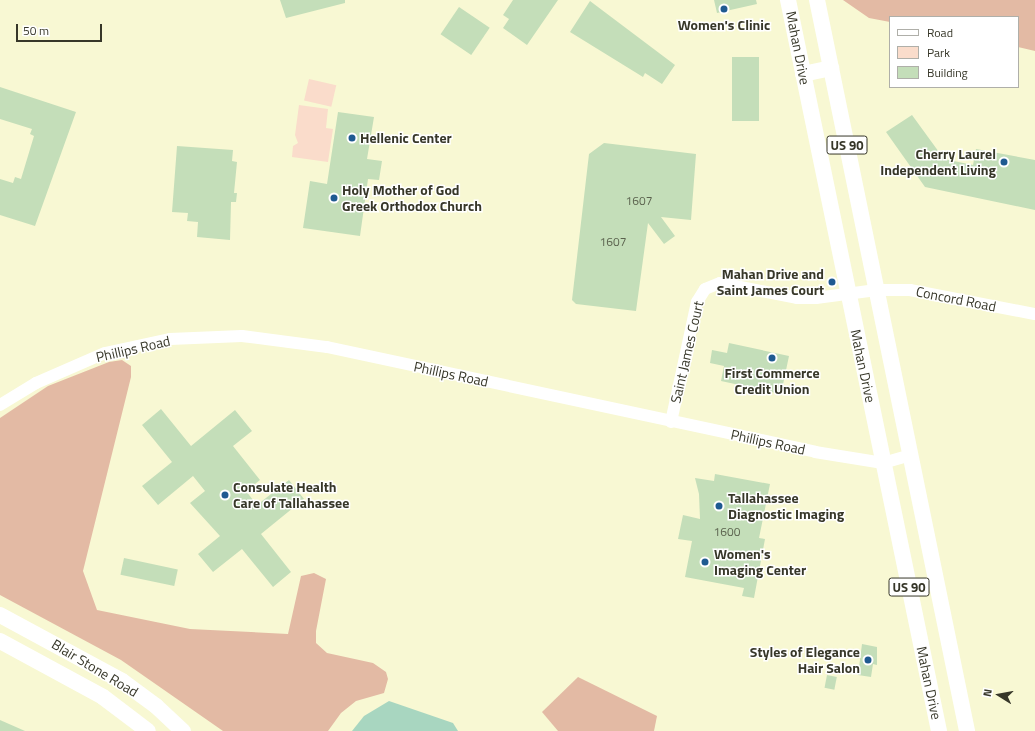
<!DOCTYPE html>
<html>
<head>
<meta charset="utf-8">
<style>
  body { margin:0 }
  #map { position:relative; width:1035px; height:731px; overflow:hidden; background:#f8f8d3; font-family:"Titillium Web",sans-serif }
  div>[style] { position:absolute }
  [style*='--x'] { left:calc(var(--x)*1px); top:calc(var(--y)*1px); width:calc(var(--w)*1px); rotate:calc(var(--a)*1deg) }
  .green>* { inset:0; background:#fadccb; transform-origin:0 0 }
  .forest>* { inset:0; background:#e3baa4 }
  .water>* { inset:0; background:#a8d6c0 }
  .building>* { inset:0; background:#c4deb9; transform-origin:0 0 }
  .minor>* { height:12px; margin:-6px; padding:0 6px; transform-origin:6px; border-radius:6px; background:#fff }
  .major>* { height:16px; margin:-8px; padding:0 8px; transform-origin:8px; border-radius:8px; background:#fff }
  .dots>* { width:11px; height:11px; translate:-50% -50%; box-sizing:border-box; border:2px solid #fff; border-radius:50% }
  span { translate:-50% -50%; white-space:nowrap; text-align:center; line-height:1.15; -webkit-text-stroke:3px #fff; paint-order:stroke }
  .number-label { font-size:12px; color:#5a614d }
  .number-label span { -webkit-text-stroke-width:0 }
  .shield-label span { padding:1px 3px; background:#fff; border:1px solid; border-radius:3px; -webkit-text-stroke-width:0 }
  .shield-label { font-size:13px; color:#373729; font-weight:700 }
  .poi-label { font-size:14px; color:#373729; font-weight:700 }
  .left { translate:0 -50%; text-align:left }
  .right { translate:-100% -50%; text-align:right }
  .street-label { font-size:14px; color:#373729 }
  .legend { position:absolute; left:889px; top:16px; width:130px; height:72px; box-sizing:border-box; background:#fff; border:1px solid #afafa9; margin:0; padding:5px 7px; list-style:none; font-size:12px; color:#373729 }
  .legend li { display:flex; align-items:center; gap:8px; height:20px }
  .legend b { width:20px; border:1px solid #afafa9 }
  .north { position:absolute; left:979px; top:675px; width:40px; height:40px; -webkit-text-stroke:3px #fff; paint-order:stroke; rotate:281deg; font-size:11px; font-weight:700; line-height:16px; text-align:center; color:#373729 }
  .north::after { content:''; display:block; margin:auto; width:14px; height:18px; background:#373729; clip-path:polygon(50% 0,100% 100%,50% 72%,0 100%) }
  .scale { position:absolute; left:16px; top:24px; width:86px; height:18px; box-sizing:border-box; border:2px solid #373729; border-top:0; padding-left:5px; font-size:12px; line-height:14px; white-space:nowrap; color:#373729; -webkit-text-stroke:3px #fff; paint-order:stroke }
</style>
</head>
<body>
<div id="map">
  <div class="green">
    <div style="left:309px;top:79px;width:28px;height:22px;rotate:13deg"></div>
    <div style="clip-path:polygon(299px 105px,328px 109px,326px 128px,333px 129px,328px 162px,292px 157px,293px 146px,298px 143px,295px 135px)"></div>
  </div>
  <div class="forest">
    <div style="clip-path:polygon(843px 0,1035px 0,1035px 51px,1018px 47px,1018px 17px,890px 17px,890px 22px,869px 18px)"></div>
    <div style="clip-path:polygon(122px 360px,131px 366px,131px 377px,83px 571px,97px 610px,190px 629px,288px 634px,301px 576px,314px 573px,326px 579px,316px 631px,316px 643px,327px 653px,373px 663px,386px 672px,388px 679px,384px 693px,356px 701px,341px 713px,328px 731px,223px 731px,121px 660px,0 595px,0 418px,48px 386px,109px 362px)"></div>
    <div style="clip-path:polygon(578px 677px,657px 716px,654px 731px,558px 731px,542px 712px)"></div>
  </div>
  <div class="water">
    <div style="clip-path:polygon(389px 701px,453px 723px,458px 731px,352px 731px,364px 716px)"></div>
  </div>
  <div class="building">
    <div style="clip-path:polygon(280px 0,345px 0,345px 3px,286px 18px)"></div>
    <div style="clip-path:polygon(513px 0,558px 0,527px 45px,503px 28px,509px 19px,503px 15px)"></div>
    <div style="clip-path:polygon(714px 0,756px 0,757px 4px,717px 13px)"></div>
    <div style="clip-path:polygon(590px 1px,675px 65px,662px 84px,645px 73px,643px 77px,570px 32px)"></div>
    <div style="left:459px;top:7px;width:37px;height:33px;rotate:34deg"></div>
    <div style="left:732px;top:57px;width:27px;height:64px"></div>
    <div style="clip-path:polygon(0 87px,76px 112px,35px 226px,0 215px,0 179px,13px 183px,15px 177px,21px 179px,34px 136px,30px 134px,32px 129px,0 119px)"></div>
    <div style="clip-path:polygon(338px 112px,374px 117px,367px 159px,382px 161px,379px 180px,368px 179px,360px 236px,303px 228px,310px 181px,327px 184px)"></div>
    <div style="clip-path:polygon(912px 115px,944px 159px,973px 165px,976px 149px,1035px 160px,1035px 210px,925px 187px,886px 132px)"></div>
    <div style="clip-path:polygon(604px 143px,696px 154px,691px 220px,661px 217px,675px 236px,664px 244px,648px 223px,636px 311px,576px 304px,572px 300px,589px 154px)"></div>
    <div style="clip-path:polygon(177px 146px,233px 150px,232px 161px,237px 162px,234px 193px,237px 193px,236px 202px,231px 202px,230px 240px,197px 237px,198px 222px,187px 221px,188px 213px,172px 212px)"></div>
    <div style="clip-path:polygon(729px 343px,789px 356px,781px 394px,721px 381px,724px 366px,710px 363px,712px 350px,727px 353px)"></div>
    <div style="clip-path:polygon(161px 409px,191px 446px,235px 410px,252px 431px,233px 446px,260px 480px,246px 491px,257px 505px,289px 480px,304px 499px,261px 534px,291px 572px,273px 587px,242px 549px,213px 572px,198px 554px,220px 536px,190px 503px,205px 491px,193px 476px,158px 505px,142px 486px,172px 462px,142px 425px)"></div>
    <div style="clip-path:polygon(715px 474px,770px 484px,759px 538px,765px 539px,754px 598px,742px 596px,744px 588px,685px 577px,692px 541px,678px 539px,683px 515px,700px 519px,699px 494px,695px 478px,714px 481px)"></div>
    <div style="left:124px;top:558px;width:55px;height:17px;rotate:12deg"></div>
    <div style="clip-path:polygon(862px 644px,877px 647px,877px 665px,873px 664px,871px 677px,858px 675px)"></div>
    <div style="left:827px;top:675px;width:10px;height:13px;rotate:11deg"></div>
    <div style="clip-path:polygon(0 720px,25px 731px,0 731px)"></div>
  </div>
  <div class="minor">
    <div style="--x:0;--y:405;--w:42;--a:-31.4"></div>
    <div style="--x:36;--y:383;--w:75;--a:-23.5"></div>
    <div style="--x:105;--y:353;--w:66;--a:-12.2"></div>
    <div style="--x:170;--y:339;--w:72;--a:-2.4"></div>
    <div style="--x:242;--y:336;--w:86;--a:7.4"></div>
    <div style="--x:327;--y:347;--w:499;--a:12.1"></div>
    <div style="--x:815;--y:452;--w:69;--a:9.2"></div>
    <div style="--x:883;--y:463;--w:29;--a:-16"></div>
    <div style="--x:671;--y:422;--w:123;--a:-77.8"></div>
    <div style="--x:697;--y:302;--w:15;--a:-58"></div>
    <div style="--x:705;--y:289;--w:16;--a:-22"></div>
    <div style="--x:720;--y:283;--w:78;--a:11"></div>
    <div style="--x:797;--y:298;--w:19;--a:0"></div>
    <div style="--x:816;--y:298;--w:61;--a:-7.6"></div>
    <div style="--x:876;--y:290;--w:34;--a:0"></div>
    <div style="--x:910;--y:290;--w:127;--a:10.9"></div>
  </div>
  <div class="major">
    <div style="--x:788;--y:0;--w:746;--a:78.33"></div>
    <div style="--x:817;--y:0;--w:746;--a:78.4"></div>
    <div style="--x:803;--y:74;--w:29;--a:-12"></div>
    <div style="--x:0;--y:615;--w:139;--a:28.4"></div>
    <div style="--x:122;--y:681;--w:42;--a:36.3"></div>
    <div style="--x:156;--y:706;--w:37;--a:43"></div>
    <div style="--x:0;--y:641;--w:117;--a:28.5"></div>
    <div style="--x:103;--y:697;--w:56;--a:37.1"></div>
  </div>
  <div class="dots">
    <div style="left:724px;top:9px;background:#1f5a91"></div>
    <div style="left:352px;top:138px;background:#1f5a91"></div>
    <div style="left:1004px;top:162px;background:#1f5a91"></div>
    <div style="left:334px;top:198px;background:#1f5a91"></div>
    <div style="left:832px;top:282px;background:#1f5a91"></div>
    <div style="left:772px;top:358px;background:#1f5a91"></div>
    <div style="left:225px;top:495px;background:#1f5a91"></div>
    <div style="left:719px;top:506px;background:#1f5a91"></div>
    <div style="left:705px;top:562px;background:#1f5a91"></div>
    <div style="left:868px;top:660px;background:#1f5a91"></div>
  </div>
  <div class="number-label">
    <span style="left:639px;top:201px">1607</span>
    <span style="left:613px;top:242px">1607</span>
    <span style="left:727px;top:532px">1600</span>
  </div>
  <div class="shield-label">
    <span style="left:847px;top:145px">US 90</span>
    <span style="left:909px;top:587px">US 90</span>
  </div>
  <div class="poi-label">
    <span style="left:724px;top:25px">Women's Clinic</span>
    <span class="left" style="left:360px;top:138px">Hellenic Center</span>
    <span class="right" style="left:996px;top:162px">Cherry Laurel<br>Independent Living</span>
    <span class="left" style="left:342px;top:198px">Holy Mother of God<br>Greek Orthodox Church</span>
    <span class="right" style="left:824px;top:282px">Mahan Drive and<br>Saint James Court</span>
    <span style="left:772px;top:381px">First Commerce<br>Credit Union</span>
    <span class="left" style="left:233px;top:495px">Consulate Health<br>Care of Tallahassee</span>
    <span class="left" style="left:728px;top:506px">Tallahassee<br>Diagnostic Imaging</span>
    <span class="left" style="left:714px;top:562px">Women's<br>Imaging Center</span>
    <span class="right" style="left:860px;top:660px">Styles of Elegance<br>Hair Salon</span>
  </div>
  <div class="street-label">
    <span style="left:798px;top:48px;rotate:79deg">Mahan Drive</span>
    <span style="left:956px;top:299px;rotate:11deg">Concord Road</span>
    <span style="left:133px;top:349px;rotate:-13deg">Phillips Road</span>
    <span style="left:687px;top:352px;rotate:-77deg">Saint James Court</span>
    <span style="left:863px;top:366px;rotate:78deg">Mahan Drive</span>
    <span style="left:451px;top:374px;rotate:12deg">Phillips Road</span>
    <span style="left:768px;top:442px;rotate:12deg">Phillips Road</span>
    <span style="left:95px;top:668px;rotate:31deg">Blair Stone Road</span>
    <span style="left:929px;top:683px;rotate:78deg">Mahan Drive</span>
  </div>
  <ul class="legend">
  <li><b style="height:5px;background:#fff"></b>Road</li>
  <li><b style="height:11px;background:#fadccb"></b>Park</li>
  <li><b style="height:11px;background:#c4deb9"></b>Building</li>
  </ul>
  <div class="north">N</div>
  <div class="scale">50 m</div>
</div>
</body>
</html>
